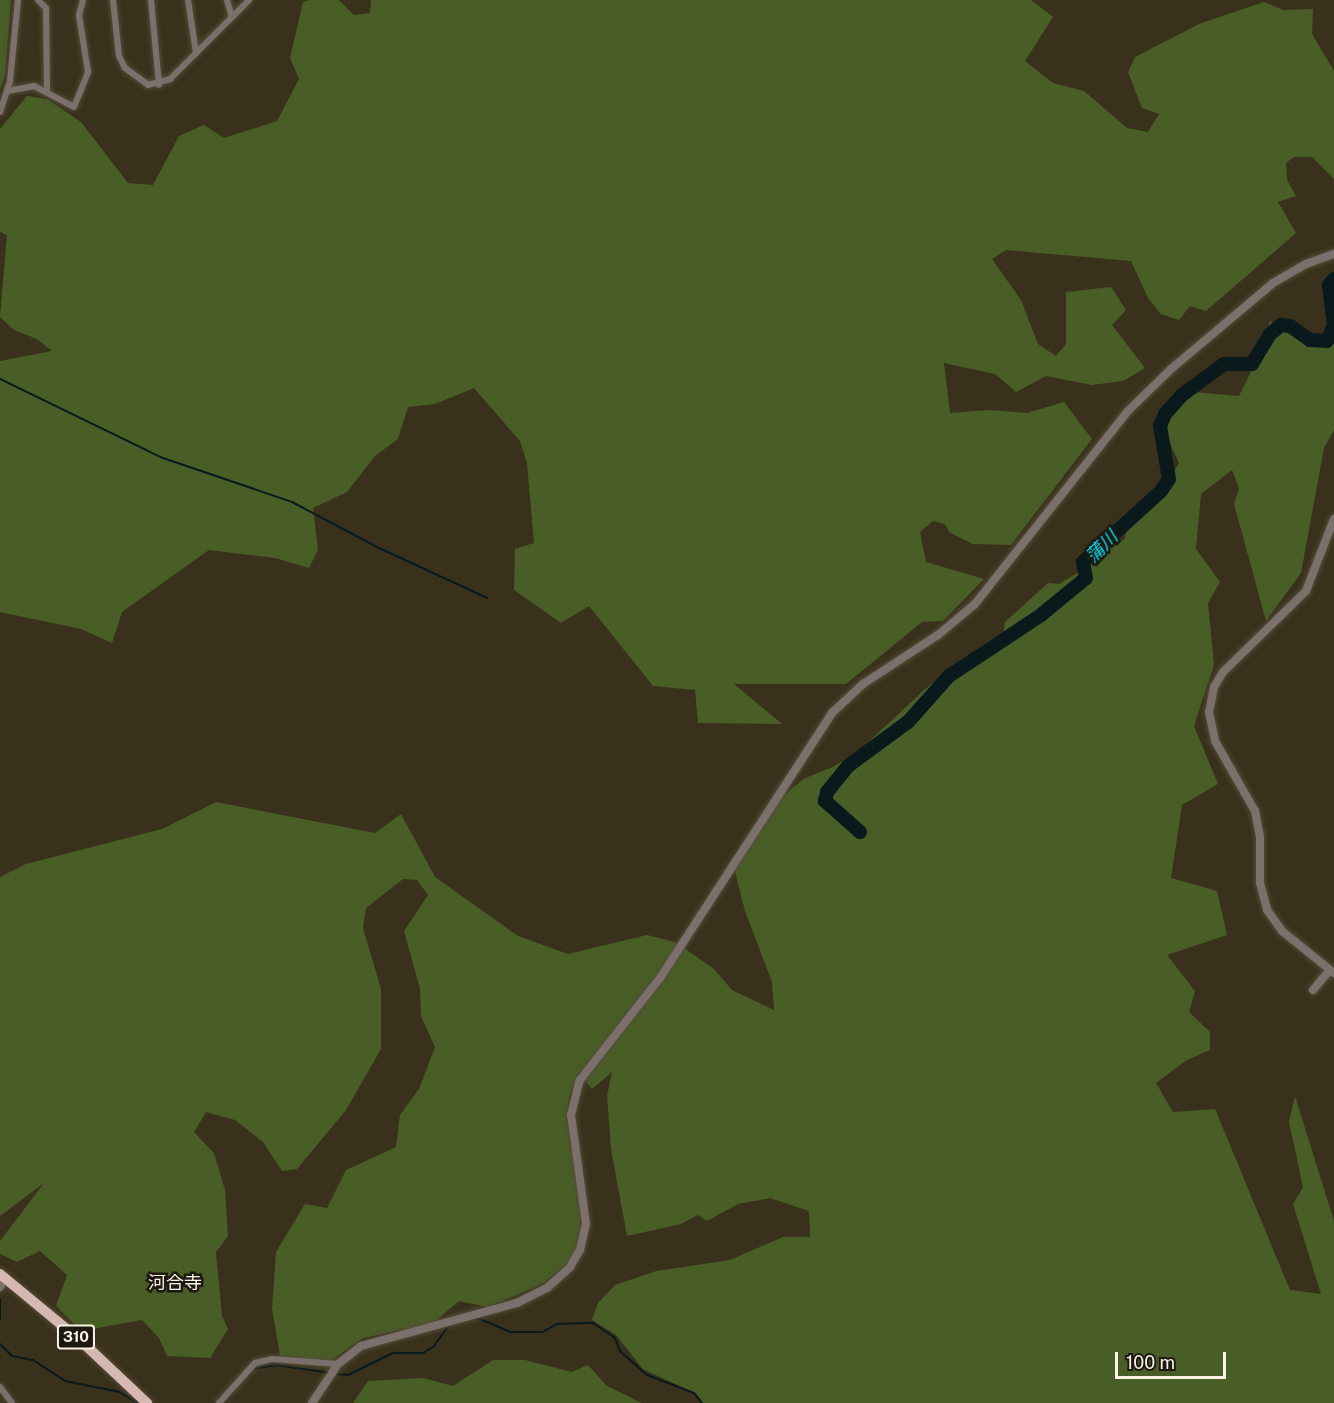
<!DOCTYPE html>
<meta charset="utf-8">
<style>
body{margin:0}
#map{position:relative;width:1334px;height:1403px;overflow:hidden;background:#3a311c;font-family:"Public Sans","Noto Sans JP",sans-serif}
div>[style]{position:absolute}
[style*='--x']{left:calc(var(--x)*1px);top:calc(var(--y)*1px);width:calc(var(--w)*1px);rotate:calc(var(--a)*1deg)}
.green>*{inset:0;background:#485e26}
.stream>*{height:2px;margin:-1px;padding:0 1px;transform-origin:1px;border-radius:1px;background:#09191c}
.river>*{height:14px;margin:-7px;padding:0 7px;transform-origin:7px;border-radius:7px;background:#09191c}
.roads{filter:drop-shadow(0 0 2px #554c38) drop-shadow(0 0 2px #554c38)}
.minor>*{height:6px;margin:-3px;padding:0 3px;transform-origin:3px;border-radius:3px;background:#7c706c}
.tertiary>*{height:8px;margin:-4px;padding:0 4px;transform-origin:4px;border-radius:4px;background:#7c706c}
.trunk>*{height:10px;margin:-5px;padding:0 5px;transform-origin:5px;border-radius:5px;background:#d4b8b1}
span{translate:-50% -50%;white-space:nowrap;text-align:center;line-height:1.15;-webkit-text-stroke:5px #1d1910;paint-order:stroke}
.shield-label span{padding:2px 4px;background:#1d1910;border:2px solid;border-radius:4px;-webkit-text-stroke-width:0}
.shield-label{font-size:15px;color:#f9f3e7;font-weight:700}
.water-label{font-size:18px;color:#06def8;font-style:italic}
.neighbourhood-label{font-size:18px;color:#f9f3e7}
.scale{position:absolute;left:1115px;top:1352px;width:111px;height:27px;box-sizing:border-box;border:3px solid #f9f3e7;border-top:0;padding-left:8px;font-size:18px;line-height:21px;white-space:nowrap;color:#f9f3e7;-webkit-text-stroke:4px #1d1910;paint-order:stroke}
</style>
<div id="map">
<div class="green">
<i style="clip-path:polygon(0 0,11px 0,5px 75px,0 89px)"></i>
<i style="clip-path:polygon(309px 0,339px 0,354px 15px,370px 13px,371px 0,1031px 0,1053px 17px,1025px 61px,1053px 83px,1084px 91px,1127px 128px,1148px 132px,1159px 114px,1142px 108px,1128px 72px,1135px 57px,1199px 24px,1264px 2px,1283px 10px,1313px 9px,1312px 34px,1334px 71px,1334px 179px,1312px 157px,1294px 157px,1286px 163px,1287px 180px,1296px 196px,1278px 202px,1296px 233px,1206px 311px,1190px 306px,1179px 320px,1161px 314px,1148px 298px,1131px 261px,1006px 250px,992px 259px,1021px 300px,1038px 344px,1056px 356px,1066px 344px,1066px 292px,1111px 287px,1126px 310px,1112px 325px,1145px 368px,1123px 381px,1092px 385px,1046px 376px,1016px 392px,995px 374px,944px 363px,950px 413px,989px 410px,1027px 413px,1064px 402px,1092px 439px,1011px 545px,973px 544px,949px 532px,945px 524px,933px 521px,920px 532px,926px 562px,984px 579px,943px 621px,922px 622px,846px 684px,734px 684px,782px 724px,698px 723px,695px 690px,653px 686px,589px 606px,561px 623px,514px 590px,515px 549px,534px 543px,527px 463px,520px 441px,474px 388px,435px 404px,408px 407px,398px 439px,375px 456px,347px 492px,313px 508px,318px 550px,309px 568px,275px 558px,209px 550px,122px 612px,112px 643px,81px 629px,0 612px,0 361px,52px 351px,37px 339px,14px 330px,0 317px,7px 235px,0 232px,0 129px,27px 96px,47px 99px,81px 122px,128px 183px,153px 185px,179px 136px,204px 125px,224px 138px,277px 121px,299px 79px,290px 58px,303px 2px)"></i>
<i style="clip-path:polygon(1270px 321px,1312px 347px,1334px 337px,1334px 430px,1324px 448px,1301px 573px,1266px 621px,1234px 504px,1239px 488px,1232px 470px,1201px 494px,1196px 549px,1220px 582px,1208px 603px,1214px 665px,1194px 726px,1218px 784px,1182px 805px,1171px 878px,1217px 891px,1227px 935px,1167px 955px,1195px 991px,1189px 1012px,1210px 1032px,1210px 1050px,1187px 1060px,1156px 1083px,1173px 1112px,1215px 1109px,1290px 1290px,1321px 1294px,1293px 1204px,1303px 1187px,1289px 1122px,1295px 1096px,1334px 1221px,1334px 1403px,703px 1403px,695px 1393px,643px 1369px,616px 1335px,592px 1320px,598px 1303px,615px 1285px,656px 1271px,730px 1260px,783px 1237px,810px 1237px,809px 1211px,770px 1198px,738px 1204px,707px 1221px,698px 1215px,681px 1224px,627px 1236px,611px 1149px,607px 1096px,612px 1072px,592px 1089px,579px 1073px,569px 1098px,567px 1120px,581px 1209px,580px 1237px,571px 1260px,544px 1283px,488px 1307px,459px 1301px,433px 1323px,363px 1338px,330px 1361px,280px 1356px,272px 1308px,276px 1252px,305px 1204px,327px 1208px,346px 1170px,396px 1147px,400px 1115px,419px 1089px,435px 1047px,421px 1016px,420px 989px,404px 931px,428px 895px,417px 880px,403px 879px,366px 908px,363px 928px,381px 989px,381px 1049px,346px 1110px,297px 1169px,282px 1171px,263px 1142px,235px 1120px,206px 1112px,194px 1132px,214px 1153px,225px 1190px,228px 1236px,216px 1252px,222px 1316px,228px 1329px,210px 1358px,167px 1356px,159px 1338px,142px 1320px,81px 1331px,56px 1306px,67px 1275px,40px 1251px,17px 1262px,0 1254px,0 1241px,44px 1183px,0 1216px,0 877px,26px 864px,162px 829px,216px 802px,375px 833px,401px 814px,435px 877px,518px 936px,568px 954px,647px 935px,675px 942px,714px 969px,732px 990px,774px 1010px,772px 982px,745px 911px,732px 860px,751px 833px,769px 808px,803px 779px,833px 767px,860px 750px,924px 690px,991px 639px,1003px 637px,1005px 622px,1048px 583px,1059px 584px,1089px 566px,1088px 551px,1124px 540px,1130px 517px,1166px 485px,1179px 463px,1162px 425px,1193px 392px,1239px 396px,1262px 350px)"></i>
<i style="clip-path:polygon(493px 1360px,525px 1360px,572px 1372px,588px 1365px,607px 1386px,642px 1403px,353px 1403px,368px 1381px,423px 1378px,453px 1386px)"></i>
</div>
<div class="stream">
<i style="--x:0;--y:379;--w:181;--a:25.9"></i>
<i style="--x:163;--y:458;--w:136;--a:18.8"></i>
<i style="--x:292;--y:502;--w:98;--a:27.9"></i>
<i style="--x:379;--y:548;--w:119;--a:24.8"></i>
<i style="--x:0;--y:1299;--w:20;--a:90"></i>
<i style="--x:475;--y:1317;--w:38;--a:23"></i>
<i style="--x:510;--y:1332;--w:33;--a:0"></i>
<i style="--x:543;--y:1332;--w:16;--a:-30"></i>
<i style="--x:557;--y:1324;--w:36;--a:-2"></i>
<i style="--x:593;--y:1323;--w:27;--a:34"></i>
<i style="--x:615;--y:1338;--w:14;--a:69"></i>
<i style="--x:620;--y:1351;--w:36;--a:42"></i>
<i style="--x:647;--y:1375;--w:50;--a:21"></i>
<i style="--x:694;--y:1393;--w:13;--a:51"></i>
<i style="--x:0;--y:1344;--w:17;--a:45"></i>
<i style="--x:12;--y:1356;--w:21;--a:11"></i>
<i style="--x:33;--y:1360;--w:38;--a:33"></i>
<i style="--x:65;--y:1381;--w:56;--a:11.3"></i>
<i style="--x:120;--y:1392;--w:20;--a:33"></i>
<i style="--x:253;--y:1369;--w:23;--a:-10"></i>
<i style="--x:276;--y:1365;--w:55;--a:8.4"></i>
<i style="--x:335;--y:1374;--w:13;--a:4"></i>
<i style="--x:348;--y:1375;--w:50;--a:-26.1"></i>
<i style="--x:393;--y:1353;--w:30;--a:0"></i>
<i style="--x:423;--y:1353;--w:13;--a:-32"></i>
<i style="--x:434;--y:1346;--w:26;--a:-54"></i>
<i style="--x:224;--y:1403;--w:31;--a:-52"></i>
</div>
<div class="river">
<i style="--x:860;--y:832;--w:47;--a:-138.5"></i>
<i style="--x:825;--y:801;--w:9;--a:-77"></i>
<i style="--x:827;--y:792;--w:33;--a:-51"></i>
<i style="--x:848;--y:766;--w:74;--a:-36.3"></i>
<i style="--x:908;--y:722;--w:62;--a:-48.3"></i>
<i style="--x:949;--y:676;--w:110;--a:-33.5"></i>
<i style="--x:1041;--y:615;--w:58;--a:-39.4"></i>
<i style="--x:1086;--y:578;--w:16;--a:-101"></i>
<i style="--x:1083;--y:562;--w:105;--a:-42.3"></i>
<i style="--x:1161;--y:491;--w:14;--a:-56"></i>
<i style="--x:1169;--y:479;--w:54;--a:-99.6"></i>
<i style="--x:1160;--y:426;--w:13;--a:-67"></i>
<i style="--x:1165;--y:414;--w:25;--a:-48"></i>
<i style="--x:1182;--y:395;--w:52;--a:-36.4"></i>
<i style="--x:1224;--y:364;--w:28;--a:0"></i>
<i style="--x:1252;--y:364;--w:35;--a:-59"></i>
<i style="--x:1270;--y:334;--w:14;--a:-39"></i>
<i style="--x:1281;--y:325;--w:9;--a:6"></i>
<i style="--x:1290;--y:326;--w:24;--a:35"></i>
<i style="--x:1310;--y:340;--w:17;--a:3"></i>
<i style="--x:1327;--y:341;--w:17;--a:-66"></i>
<i style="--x:1334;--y:325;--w:40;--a:-97.1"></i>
<i style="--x:1329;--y:285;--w:8;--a:-50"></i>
</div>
<div class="roads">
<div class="minor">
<i style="--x:38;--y:0;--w:11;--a:45"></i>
<i style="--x:46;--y:8;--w:83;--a:89.3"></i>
<i style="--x:113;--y:0;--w:56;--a:83.9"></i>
<i style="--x:119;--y:56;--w:13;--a:63"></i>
<i style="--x:125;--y:68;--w:29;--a:36"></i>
<i style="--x:148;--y:85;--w:23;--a:-15"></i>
<i style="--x:170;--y:79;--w:112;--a:-45"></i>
<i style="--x:151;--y:0;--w:85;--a:84.6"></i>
<i style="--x:188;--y:0;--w:54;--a:81.4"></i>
<i style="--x:227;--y:0;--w:18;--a:74"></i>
<i style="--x:7;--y:91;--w:27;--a:-10"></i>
<i style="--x:34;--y:86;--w:45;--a:27.7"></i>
<i style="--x:74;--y:107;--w:38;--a:-68"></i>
<i style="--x:88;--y:72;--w:58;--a:-99"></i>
<i style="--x:79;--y:15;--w:16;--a:-75"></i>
<i style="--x:0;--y:112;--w:33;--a:-72"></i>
<i style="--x:10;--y:81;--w:81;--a:-84.4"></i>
<i style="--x:0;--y:1387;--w:20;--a:53"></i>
<i style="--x:219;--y:1403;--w:54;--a:-48"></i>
<i style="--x:255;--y:1363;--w:17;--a:-13"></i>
<i style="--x:272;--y:1359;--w:66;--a:4.3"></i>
</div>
<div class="tertiary">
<i style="--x:1334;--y:519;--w:77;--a:111.3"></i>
<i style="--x:1306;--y:591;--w:116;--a:135.7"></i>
<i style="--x:1223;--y:672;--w:17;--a:121"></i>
<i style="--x:1214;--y:687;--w:25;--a:101"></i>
<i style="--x:1209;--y:712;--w:30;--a:78"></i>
<i style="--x:1215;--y:741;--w:81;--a:60.3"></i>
<i style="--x:1255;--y:811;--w:26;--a:79"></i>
<i style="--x:1260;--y:837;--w:46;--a:90"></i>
<i style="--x:1260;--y:883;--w:28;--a:75"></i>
<i style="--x:1267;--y:910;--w:26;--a:54"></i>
<i style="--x:1282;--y:931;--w:67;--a:38.9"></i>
<i style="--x:1313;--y:990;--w:26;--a:-50"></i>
<i style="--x:0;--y:1287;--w:9;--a:-58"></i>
<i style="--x:312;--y:1403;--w:47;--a:-56.3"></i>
<i style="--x:338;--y:1364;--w:29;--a:-38"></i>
<i style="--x:361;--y:1346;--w:162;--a:-15.4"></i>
<i style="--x:517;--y:1303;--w:34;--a:-27"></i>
<i style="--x:547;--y:1288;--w:31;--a:-42"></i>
<i style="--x:570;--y:1267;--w:20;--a:-60"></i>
<i style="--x:580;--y:1250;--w:27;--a:-77"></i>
<i style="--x:586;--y:1224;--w:110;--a:-97.8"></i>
<i style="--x:571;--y:1115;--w:36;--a:-76"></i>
<i style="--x:580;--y:1080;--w:130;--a:-51.9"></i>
<i style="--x:660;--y:978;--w:317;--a:-57"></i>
<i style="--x:833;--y:712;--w:41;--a:-43"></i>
<i style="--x:863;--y:684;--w:90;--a:-33.2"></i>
<i style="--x:938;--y:635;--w:48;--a:-40"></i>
<i style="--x:975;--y:604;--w:246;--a:-51.6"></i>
<i style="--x:1128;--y:411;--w:60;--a:-44.3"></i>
<i style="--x:1171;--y:369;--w:133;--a:-40.1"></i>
<i style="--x:1273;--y:283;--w:38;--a:-30"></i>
<i style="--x:1306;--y:264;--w:30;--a:-20"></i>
</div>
<div class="trunk">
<i style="--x:0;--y:1274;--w:105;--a:39.6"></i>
<i style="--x:81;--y:1341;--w:91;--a:43.2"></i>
</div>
</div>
<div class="shield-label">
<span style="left:76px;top:1337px">310</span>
</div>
<div class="water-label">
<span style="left:1102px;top:547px;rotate:-45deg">蒲川</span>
</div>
<div class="neighbourhood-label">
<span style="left:175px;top:1283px">河合寺</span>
</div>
<div class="scale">100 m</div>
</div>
